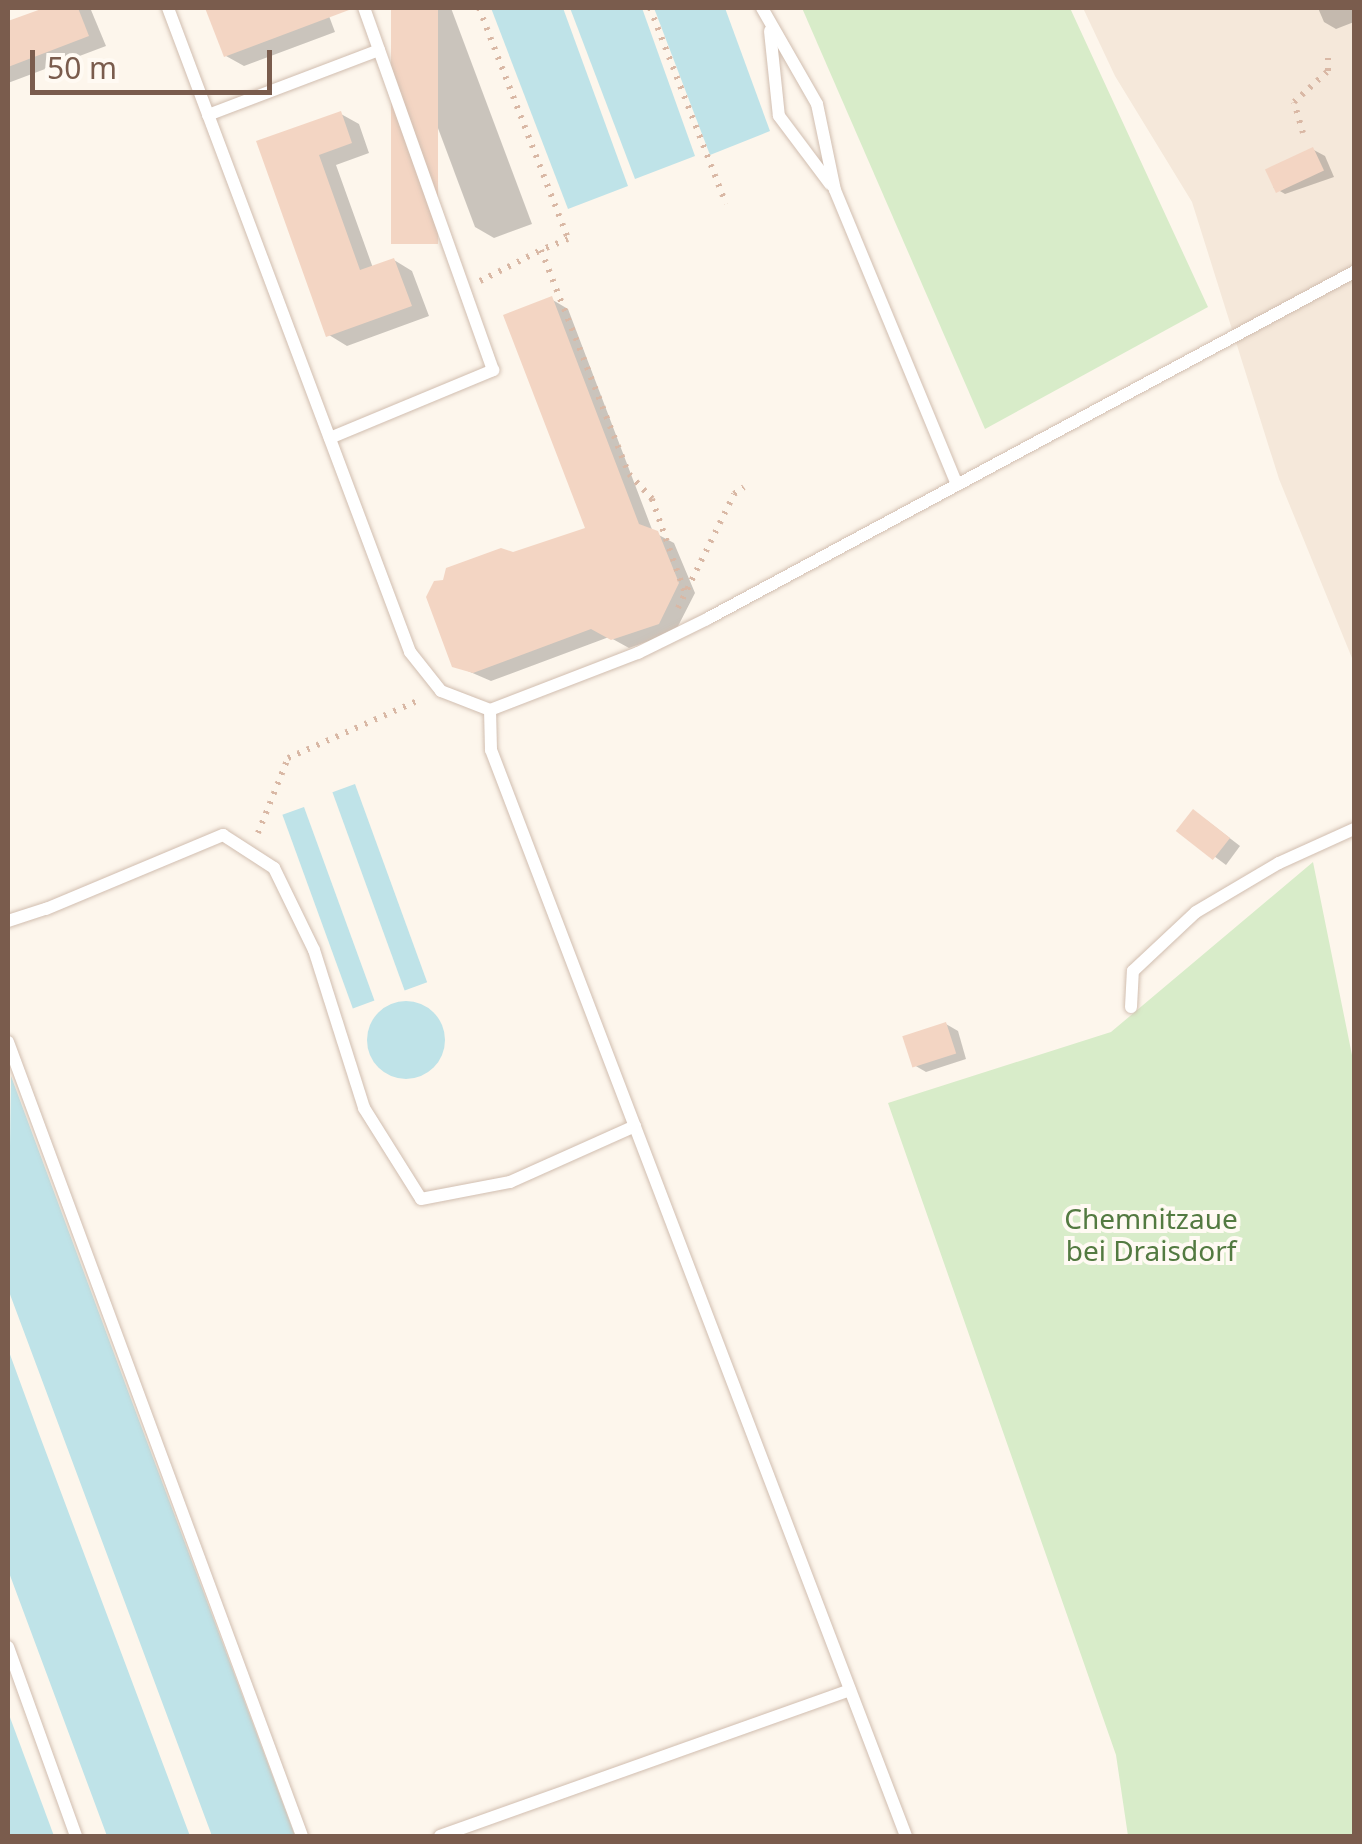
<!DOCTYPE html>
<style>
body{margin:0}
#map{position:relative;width:1362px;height:1844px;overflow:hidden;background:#fdf6ec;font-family:"Noto Sans",sans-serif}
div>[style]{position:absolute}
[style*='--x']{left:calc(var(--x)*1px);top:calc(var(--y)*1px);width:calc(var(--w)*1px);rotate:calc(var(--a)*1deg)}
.residential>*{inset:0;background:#f5e8da}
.green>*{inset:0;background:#d8ecc9}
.water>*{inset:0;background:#bfe3e8;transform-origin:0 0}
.round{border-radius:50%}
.shadow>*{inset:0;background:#0003}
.building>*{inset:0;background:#f3d5c3;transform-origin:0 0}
.path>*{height:6px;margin-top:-3px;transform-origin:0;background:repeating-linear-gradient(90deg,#d9b8a5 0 2.5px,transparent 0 10.5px)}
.roads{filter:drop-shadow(0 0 2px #d1beb0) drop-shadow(0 0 2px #d1beb0)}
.lane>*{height:12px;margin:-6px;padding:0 6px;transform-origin:6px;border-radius:6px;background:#fff}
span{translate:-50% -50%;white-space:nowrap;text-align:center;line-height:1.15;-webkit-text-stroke:8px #fffaf3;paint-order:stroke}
.park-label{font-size:28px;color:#537a41}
.frame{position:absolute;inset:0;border:10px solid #7a5c4d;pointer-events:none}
.scale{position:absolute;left:30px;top:50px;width:242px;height:45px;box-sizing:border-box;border:5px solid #7a5c4d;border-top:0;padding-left:12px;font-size:30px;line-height:35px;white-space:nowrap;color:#7a5c4d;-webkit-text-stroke:8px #fffaf3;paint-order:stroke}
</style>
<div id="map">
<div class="residential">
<i style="clip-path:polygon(1083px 8px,1354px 8px,1354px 663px,1279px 479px,1192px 202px,1115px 76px)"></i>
</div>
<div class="green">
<i style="clip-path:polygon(802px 8px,1070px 8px,1208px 307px,985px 429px)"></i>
<i style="clip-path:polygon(1313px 862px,1354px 1065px,1354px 1836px,1128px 1836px,1116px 1755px,888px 1103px,1111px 1032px)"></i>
</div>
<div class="water">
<i style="clip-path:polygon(491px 8px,563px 8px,628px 186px,568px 209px)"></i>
<i style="clip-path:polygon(570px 8px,642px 8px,695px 156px,635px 179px)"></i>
<i style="clip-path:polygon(654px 8px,725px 8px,770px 131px,710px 155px)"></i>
<i style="left:355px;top:784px;width:211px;height:24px;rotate:70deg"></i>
<i style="left:304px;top:807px;width:206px;height:23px;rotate:70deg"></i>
<i class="round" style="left:367px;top:1001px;width:78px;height:78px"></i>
<i style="clip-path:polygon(11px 1076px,131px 1399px,295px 1836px,212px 1836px,8px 1289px)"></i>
<i style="clip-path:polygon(8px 1349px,38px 1431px,190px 1836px,107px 1836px,8px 1570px)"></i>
<i style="clip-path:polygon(8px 1712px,54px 1836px,8px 1836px)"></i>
</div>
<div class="shadow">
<i style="clip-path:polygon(52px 8px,91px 10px,106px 46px,8px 83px,8px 24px)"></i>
<i style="clip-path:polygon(215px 8px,326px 8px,335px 32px,244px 66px,226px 56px,208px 10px)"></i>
<i style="clip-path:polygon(393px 8px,451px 8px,532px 224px,494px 238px,475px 227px)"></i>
<i style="clip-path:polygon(1318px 8px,1354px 8px,1354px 22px,1336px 29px,1324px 22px)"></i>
<i style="clip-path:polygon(341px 114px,359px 124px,369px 153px,336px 165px,373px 268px,394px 260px,412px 271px,429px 316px,347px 346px,329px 335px,260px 143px)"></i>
<i style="clip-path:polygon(1312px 149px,1325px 156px,1334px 177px,1285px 194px,1273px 187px)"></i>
<i style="clip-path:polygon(551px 299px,568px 309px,653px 532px,674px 543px,695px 593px,675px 632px,629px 648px,609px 637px,491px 681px,454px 665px,513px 555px,588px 530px)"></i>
<i style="clip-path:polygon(1205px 819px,1240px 846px,1226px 865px,1179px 830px)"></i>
<i style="clip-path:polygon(946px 1024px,958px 1031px,966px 1059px,926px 1072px,914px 1065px)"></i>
</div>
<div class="building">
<i style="clip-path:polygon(44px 8px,78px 8px,89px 36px,8px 67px,8px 21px)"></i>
<i style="clip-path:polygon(205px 8px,348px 8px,349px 10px,224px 57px)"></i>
<i style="left:391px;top:8px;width:47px;height:236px"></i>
<i style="clip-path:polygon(341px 111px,352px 143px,319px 155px,360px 270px,394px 258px,412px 306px,326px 337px,256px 141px)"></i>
<i style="left:1313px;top:147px;width:26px;height:53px;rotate:65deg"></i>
<i style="clip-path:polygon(552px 296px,639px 524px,658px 531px,679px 583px,659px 624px,611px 640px,591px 629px,473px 673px,452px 667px,426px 597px,434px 581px,443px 580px,446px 568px,501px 548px,513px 552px,585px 528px,503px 315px)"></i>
<i style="left:1193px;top:809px;width:47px;height:28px;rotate:38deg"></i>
<i style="left:946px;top:1022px;width:33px;height:46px;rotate:72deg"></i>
</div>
<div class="path">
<i style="--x:479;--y:8;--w:248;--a:68.9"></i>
<i style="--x:568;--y:239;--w:29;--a:158"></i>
<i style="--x:650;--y:8;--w:210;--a:68.8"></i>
<i style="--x:1303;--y:133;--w:32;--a:-106"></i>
<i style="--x:1294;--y:102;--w:46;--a:-42.4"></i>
<i style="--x:1328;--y:71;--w:16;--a:-90"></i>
<i style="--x:480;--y:281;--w:68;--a:-26.9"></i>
<i style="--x:541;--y:250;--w:241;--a:68.6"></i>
<i style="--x:629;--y:474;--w:34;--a:47"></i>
<i style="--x:652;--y:499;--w:100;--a:70.7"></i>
<i style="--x:678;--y:608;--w:127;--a:-63.8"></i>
<i style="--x:734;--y:494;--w:12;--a:-35"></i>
<i style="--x:258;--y:833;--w:81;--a:-68.2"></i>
<i style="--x:288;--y:758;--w:146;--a:-23.8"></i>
</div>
<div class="roads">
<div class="lane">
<i style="--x:168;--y:8;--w:688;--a:69.4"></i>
<i style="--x:410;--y:652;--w:50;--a:51.5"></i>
<i style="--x:441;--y:691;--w:53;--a:21.2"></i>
<i style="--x:762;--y:8;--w:111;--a:60.2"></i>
<i style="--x:817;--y:104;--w:88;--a:78.2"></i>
<i style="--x:835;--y:190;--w:319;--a:67.5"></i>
<i style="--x:770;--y:31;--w:85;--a:84"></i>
<i style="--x:779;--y:116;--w:85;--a:53.1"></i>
<i style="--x:208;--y:115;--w:183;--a:-20.8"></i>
<i style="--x:330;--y:438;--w:177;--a:-22.6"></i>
<i style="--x:493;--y:370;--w:384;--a:-109.6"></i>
<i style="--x:8;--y:921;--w:40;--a:-18"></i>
<i style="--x:46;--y:909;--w:192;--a:-22.7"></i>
<i style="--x:223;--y:835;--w:61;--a:32.9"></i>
<i style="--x:274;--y:868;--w:91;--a:64"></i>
<i style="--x:314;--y:950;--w:166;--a:72.4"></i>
<i style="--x:364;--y:1108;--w:107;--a:57.9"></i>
<i style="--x:421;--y:1199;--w:91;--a:-10.8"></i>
<i style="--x:510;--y:1182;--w:137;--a:-24.1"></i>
<i style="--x:1131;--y:1007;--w:36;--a:-87"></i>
<i style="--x:1133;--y:971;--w:86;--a:-43.1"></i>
<i style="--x:1196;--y:912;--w:96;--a:-30.6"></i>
<i style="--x:1279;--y:863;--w:82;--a:-24.4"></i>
<i style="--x:8;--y:1042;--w:847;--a:69.68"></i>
<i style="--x:8;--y:1647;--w:201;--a:70.2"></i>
<i style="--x:440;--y:1836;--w:435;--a:-19.6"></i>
<i style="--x:906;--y:1836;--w:1163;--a:-110.91"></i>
<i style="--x:491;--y:750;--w:40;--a:-91.4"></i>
<i style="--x:490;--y:710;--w:159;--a:-21.1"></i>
<i style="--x:638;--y:653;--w:77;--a:-26.2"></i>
<i style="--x:707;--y:619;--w:734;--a:-28.21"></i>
</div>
</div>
<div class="park-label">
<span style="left:1151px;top:1234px">Chemnitzaue<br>bei Draisdorf</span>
</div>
<div class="frame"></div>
<div class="scale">50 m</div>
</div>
